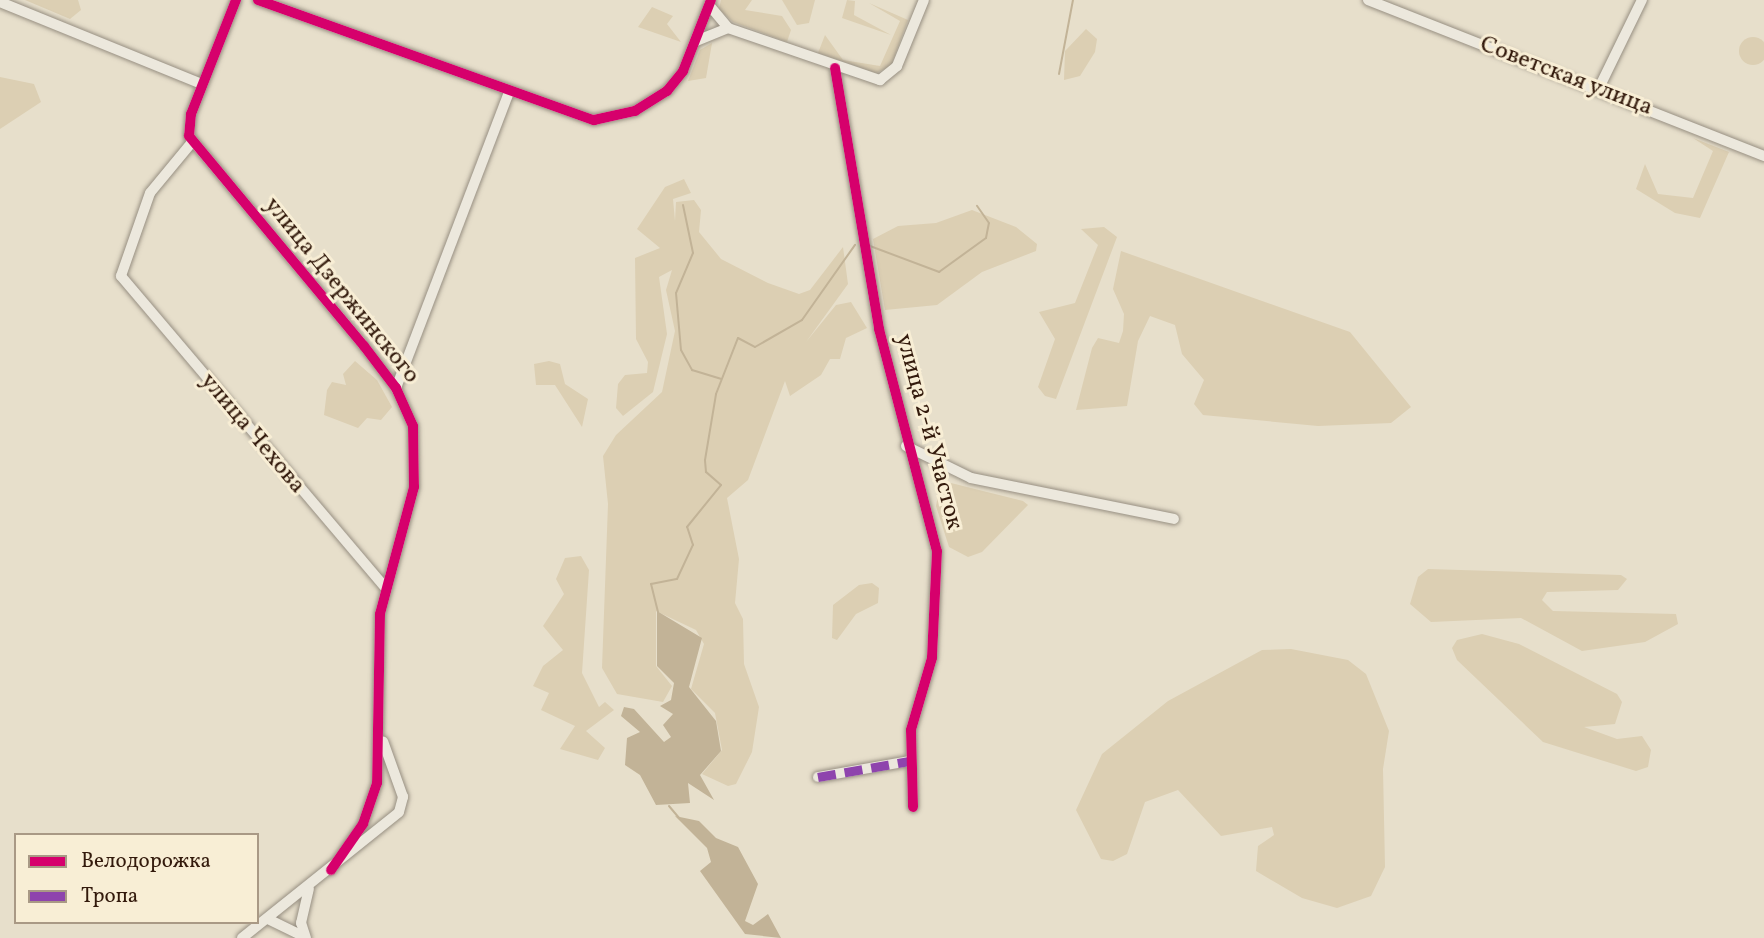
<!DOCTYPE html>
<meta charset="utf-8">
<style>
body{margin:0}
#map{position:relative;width:1764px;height:938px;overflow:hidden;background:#e7dfcb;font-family:Vollkorn,serif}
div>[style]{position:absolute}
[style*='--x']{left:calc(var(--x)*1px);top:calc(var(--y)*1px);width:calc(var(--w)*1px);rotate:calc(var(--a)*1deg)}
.green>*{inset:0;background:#dccfb3}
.round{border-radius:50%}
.water>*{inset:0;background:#c2b397}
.stream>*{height:2px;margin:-1px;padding:0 1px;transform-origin:1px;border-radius:1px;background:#c2b397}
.roads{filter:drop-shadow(0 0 2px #978f82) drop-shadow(0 0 2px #978f82)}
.minor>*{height:10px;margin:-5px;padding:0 5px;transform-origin:5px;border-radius:5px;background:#ece8dd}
.quiet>*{height:9px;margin-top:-4.5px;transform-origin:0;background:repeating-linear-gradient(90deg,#8e44ad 0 18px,transparent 0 27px)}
.cycleway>*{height:10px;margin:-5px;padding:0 5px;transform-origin:5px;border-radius:5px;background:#d6006c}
span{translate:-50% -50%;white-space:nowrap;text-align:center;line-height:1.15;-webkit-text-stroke:6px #f8eed5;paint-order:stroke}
.street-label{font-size:24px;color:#331a0c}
.legend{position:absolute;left:14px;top:833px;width:245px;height:91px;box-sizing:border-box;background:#f8eed5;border:2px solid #a99985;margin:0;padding:9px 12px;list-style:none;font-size:21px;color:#331a0c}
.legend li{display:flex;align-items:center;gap:14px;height:35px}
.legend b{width:35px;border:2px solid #a99985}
</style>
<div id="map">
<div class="green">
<i style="clip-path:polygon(25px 0,78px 0,81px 10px,70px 19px)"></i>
<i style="clip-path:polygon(721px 0,752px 0,745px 10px,782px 16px,791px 30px,787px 42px,733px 22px,719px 9px)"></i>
<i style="clip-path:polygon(782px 0,815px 0,809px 23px,797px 25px)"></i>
<i style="clip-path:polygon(847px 0,855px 1px,854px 15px,891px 35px,842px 18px)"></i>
<i style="clip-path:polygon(869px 3px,908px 20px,891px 66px,876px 73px,818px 53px,825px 35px,843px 60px,880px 66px,900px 21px)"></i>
<i style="clip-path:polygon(652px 7px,673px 16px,667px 24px,681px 42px,638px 27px)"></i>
<i style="clip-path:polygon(1086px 29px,1097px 39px,1095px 52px,1080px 76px,1064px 80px,1065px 51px)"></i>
<i class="round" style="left:1739px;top:37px;width:28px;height:28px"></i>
<i style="clip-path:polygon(712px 43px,706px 78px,688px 81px,700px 50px)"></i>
<i style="clip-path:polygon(0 77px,34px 84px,41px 102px,0 129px)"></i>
<i style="clip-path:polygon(1693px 138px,1729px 152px,1700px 218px,1675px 213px,1636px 189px,1645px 164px,1658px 194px,1693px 198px,1713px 151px)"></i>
<i style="clip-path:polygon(684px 179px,691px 193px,673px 199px,675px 221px,676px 202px,694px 200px,701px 210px,699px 232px,721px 259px,768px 283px,799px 294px,810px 290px,843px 247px,848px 284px,806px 342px,836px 305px,851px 302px,867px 328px,846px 338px,840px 359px,830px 359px,821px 375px,790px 396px,785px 381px,748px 480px,727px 498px,739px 559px,735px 603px,743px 619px,744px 664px,759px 707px,752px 752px,736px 784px,728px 786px,702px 774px,722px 750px,715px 713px,691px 689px,704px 644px,696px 630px,656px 611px,656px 666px,672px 686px,663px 702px,617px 694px,602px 668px,608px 504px,603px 456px,616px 435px,662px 392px,675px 331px,666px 290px,672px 270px,659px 277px,667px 334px,653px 392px,623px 416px,616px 408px,618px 384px,625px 375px,647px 373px,648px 362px,636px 339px,635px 258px,660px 248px,637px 229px,665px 187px)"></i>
<i style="clip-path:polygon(972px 210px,1016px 227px,1037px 244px,1036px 251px,982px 272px,937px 305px,885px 310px,873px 239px,898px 226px,936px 223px)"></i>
<i style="clip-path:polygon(1104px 227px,1117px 237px,1056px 399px,1045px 396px,1038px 387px,1055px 339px,1039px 312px,1075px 303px,1098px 245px,1081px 229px)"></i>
<i style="clip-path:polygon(1121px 251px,1350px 332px,1411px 407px,1391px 423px,1318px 426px,1203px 415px,1194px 404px,1204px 380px,1182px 354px,1175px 325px,1150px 316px,1138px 341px,1127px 406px,1076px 410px,1092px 348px,1098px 338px,1119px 343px,1123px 331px,1124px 314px,1113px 289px)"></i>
<i style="clip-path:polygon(355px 361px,377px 380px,392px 407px,381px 420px,367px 418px,358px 428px,324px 415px,327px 390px,332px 382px,346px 385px,343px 374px)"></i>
<i style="clip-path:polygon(549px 361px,560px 364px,565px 384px,588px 399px,582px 427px,555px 385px,536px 385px,534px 364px)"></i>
<i style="clip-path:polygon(951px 483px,1023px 501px,1028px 505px,982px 552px,968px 557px,949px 547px,936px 506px,939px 490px)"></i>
<i style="clip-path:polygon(581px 556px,589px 570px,582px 673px,599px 707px,605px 702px,614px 710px,586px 731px,605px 748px,598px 760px,560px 749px,575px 726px,541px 710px,549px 693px,533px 686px,543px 666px,563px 650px,543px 626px,564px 594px,556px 579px,565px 558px)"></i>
<i style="clip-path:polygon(1428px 569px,1621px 575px,1627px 579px,1618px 590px,1547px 592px,1542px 600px,1553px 611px,1676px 614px,1678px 624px,1645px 642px,1582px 651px,1521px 618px,1431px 622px,1410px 604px,1418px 577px)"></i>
<i style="clip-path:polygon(872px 583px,879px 588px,878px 603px,856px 614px,837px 640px,832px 638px,833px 605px,859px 585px)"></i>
<i style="clip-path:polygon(1482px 634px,1519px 644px,1617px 694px,1622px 702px,1615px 724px,1584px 727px,1617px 739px,1642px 736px,1651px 750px,1648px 767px,1636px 771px,1543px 742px,1457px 660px,1452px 648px,1457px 640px)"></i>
<i style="clip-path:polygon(1291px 649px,1348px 660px,1366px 674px,1389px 731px,1383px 769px,1385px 867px,1371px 896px,1337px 908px,1302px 898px,1256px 871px,1258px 846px,1274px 835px,1272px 827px,1221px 836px,1178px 790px,1145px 802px,1127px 854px,1113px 861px,1101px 859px,1076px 810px,1102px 754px,1168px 701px,1262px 650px)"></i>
</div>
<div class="water">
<i style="clip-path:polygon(657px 611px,702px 638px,689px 687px,716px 721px,721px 751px,700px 775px,714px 800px,688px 783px,690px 803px,656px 805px,640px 775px,625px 765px,627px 738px,640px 732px,621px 716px,624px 707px,634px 709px,664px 742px,671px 737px,663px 725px,673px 714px,660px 706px,671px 700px,674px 683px,657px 666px)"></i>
<i style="clip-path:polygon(675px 816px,699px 821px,716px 838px,738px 847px,758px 884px,745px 921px,753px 925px,768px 914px,781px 938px,745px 934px,700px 871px,711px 862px,707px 848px)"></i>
</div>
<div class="stream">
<i style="--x:1059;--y:74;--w:75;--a:-79.3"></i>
<i style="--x:683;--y:205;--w:49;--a:78.2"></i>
<i style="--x:693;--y:253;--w:43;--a:113"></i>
<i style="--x:676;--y:293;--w:57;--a:85"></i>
<i style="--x:681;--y:350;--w:23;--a:61"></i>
<i style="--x:692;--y:370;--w:30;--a:17"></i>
<i style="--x:870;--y:246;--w:74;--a:20.6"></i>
<i style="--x:939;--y:272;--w:58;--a:-35.9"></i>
<i style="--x:986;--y:238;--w:15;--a:-79"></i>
<i style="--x:989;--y:223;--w:21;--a:-125"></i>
<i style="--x:658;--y:612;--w:29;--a:-104"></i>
<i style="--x:651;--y:584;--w:26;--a:-11"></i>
<i style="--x:677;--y:579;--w:38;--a:-65"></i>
<i style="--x:693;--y:545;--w:19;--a:-108"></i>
<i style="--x:687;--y:527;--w:54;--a:-51"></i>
<i style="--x:721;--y:485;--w:20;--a:-139"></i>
<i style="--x:706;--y:472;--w:12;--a:-95"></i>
<i style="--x:705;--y:460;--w:67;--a:-80.5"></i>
<i style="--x:716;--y:394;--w:60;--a:-68.6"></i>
<i style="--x:738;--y:338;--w:19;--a:28"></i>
<i style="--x:755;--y:347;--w:54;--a:-29.9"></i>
<i style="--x:802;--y:320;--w:92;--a:-54.8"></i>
<i style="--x:669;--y:806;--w:16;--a:50"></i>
</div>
<div class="roads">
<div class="minor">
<i style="--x:236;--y:0;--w:123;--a:111.5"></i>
<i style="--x:191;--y:114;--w:22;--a:95"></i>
<i style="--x:189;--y:136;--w:273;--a:50.2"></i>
<i style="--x:364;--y:346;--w:53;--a:52.7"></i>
<i style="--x:396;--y:388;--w:42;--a:65.9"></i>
<i style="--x:413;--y:426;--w:61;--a:89.1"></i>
<i style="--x:414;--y:487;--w:131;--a:105"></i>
<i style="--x:380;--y:614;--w:169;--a:91"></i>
<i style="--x:377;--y:783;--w:43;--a:108.9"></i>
<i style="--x:363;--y:824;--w:56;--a:124.8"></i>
<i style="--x:258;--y:0;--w:357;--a:19.7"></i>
<i style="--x:594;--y:120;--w:42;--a:-12.4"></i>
<i style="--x:635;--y:111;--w:38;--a:-32"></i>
<i style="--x:667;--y:91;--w:26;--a:-51"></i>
<i style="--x:683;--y:71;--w:76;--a:-68.5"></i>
<i style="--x:1368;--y:0;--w:426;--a:21.5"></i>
<i style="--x:0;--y:2;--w:218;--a:22.1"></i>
<i style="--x:709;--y:5;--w:30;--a:50"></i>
<i style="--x:696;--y:41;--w:35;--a:-22"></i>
<i style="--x:728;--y:28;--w:161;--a:18.9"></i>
<i style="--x:880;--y:80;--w:22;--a:-39"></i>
<i style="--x:897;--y:66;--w:71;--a:-67.8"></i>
<i style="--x:835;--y:68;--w:265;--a:80.4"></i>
<i style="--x:879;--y:329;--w:229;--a:75.4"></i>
<i style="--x:937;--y:551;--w:107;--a:92.7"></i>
<i style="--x:932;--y:658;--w:75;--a:106.3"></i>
<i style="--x:911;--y:730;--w:77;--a:88.5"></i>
<i style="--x:1599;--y:88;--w:98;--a:-64"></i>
<i style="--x:193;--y:141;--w:67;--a:129.6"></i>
<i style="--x:150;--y:193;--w:88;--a:109.3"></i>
<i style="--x:121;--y:276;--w:410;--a:49.7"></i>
<i style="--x:396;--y:388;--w:317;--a:-69.1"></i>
<i style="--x:906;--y:446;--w:72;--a:26.2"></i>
<i style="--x:971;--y:478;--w:207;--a:11.4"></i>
<i style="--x:818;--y:777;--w:93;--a:-9.9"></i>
<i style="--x:270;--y:920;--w:37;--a:26"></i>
<i style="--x:242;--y:938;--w:201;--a:-38.7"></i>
<i style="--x:399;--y:812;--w:16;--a:-75"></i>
<i style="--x:403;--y:797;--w:59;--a:-109.7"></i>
<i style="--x:306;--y:938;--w:16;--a:-108"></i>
<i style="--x:301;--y:923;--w:35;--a:-77"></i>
</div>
</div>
<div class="quiet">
<i style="--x:818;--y:777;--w:93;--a:-9.9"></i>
</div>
<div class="cycleway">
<i style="--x:236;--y:0;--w:123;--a:111.5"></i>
<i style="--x:191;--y:114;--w:22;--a:95"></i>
<i style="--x:189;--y:136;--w:273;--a:50.2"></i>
<i style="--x:364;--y:346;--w:53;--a:52.7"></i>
<i style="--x:396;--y:388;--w:42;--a:65.9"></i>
<i style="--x:413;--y:426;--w:61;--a:89.1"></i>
<i style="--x:414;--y:487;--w:131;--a:105"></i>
<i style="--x:380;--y:614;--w:169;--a:91"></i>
<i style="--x:377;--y:783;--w:43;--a:108.9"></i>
<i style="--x:363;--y:824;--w:56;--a:124.8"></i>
<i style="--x:258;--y:0;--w:357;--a:19.7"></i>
<i style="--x:594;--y:120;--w:42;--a:-12.4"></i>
<i style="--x:635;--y:111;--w:38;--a:-32"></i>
<i style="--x:667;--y:91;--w:26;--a:-51"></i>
<i style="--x:683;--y:71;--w:76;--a:-68.5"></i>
<i style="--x:835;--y:68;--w:265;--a:80.4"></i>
<i style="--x:879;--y:329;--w:229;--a:75.4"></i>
<i style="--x:937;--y:551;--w:107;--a:92.7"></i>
<i style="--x:932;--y:658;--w:75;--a:106.3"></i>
<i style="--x:911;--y:730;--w:77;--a:88.5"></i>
</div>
<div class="street-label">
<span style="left:1566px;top:77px;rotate:21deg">Советская улица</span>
<span style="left:341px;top:291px;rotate:51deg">улица Дзержинского</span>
<span style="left:928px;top:432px;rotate:75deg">улица 2-й Участок</span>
<span style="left:252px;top:434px;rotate:50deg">улица Чехова</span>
</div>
<ul class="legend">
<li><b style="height:9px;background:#d6006c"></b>Велодорожка</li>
<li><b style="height:9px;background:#8e44ad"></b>Тропа</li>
</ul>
</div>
